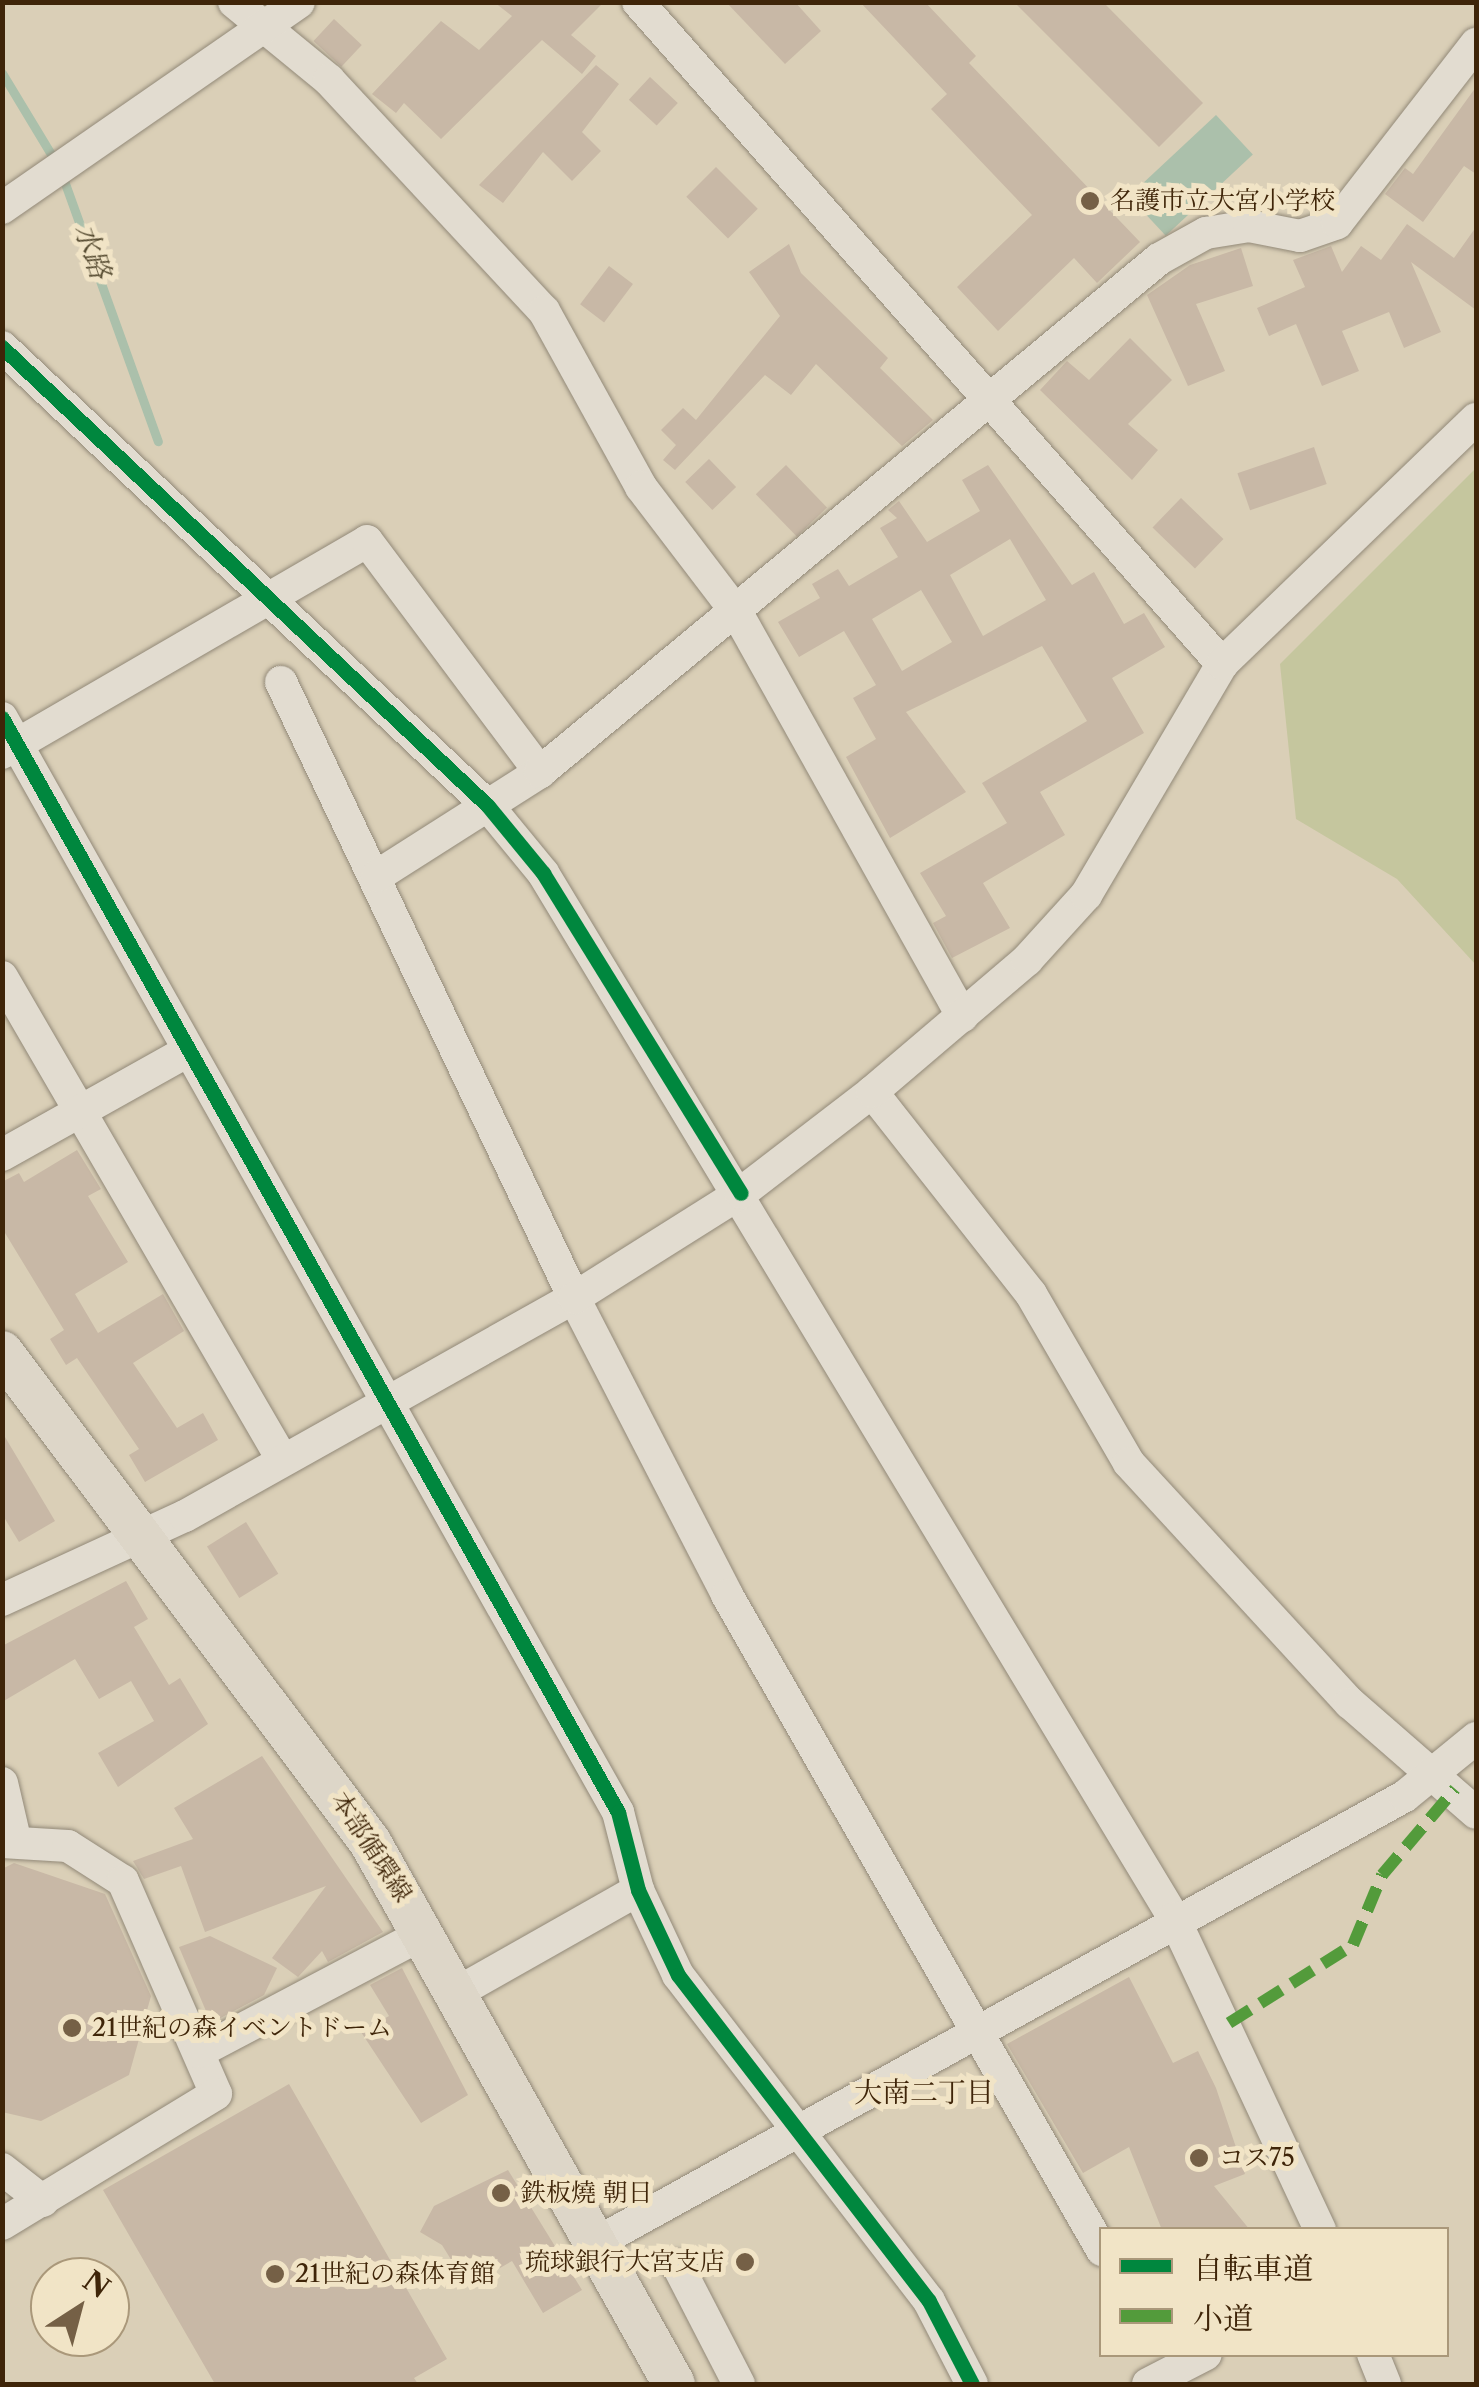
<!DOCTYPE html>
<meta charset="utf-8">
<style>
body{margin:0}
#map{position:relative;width:1479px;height:2387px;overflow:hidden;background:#dacfb7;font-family:"Libre Caslon Text","Noto Serif JP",serif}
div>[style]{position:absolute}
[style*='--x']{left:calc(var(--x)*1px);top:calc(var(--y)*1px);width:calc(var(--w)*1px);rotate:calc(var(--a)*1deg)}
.green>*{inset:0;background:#c5c69e}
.water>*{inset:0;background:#abc0ab;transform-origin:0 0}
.stream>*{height:9px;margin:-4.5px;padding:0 4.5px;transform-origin:4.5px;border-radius:4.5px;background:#abc0ab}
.building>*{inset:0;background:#c8b8a6;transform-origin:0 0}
.roads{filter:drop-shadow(0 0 2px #928978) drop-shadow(0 0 2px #928978)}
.minor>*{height:32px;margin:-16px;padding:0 16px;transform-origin:16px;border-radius:16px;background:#e2dcd0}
.major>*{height:42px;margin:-21px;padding:0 21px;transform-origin:21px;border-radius:21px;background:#ddd6c8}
.quiet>*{height:12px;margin-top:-6px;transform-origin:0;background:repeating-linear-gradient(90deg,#539b3b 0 25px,transparent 0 37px)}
.cycleway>*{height:15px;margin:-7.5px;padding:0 7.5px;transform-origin:7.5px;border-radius:7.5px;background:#00873e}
.dots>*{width:28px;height:28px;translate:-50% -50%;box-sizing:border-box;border:5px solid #f1e4c6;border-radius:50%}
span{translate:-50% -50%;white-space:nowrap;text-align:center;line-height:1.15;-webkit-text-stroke:10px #f1e4c6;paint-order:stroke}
.poi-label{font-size:25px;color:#3f2509}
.left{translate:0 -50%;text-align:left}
.right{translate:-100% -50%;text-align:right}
.street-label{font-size:25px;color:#3f2509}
.water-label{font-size:28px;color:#554a30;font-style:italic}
.neighbourhood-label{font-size:28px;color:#3f2509}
.frame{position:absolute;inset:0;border:5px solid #3f2509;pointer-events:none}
.legend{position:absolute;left:1099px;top:2227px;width:350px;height:130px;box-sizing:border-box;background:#f1e4c6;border:2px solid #aa987a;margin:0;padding:12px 18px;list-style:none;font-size:30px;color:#3f2509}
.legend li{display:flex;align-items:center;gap:20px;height:50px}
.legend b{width:50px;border:2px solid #aa987a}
.north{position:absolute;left:30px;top:2257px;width:100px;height:100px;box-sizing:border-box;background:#f1e4c6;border:2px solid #aa987a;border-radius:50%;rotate:36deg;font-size:28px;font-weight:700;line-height:40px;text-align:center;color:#3f2509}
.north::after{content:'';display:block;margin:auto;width:35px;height:45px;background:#756046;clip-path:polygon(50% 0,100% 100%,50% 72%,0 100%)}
</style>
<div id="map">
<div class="green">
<i style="clip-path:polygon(1476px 468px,1476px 965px,1397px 879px,1296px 819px,1280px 664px)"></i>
</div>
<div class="water">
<i style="left:1216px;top:115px;width:54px;height:119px;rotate:47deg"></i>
</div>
<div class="stream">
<i style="--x:2;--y:73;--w:103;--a:58.9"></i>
<i style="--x:62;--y:175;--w:283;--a:70.2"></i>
</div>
<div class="building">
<i style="clip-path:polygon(494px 2px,604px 2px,571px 35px,596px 56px,582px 74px,542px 40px,441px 139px,404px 103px,396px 113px,372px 94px,441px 21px,479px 50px,512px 16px)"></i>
<i style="clip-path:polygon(726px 2px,795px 2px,821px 31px,785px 64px)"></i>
<i style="clip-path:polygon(860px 2px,925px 2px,976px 56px,969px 63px,1140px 242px,1097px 283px,1074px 258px,998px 331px,957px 287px,1032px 215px,931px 109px,947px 94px)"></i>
<i style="clip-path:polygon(1014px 2px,1103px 2px,1203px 103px,1159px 147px)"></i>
<i style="left:334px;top:19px;width:38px;height:30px;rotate:43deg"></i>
<i style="clip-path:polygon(596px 65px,619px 84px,582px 132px,601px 151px,572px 181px,543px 152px,503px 203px,479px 185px)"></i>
<i style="left:650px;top:77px;width:38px;height:31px;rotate:43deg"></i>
<i style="clip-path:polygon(1476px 87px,1476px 174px,1464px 166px,1423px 222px,1385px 194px,1405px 168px,1413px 174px)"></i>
<i style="left:716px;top:167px;width:59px;height:42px;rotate:45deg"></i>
<i style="clip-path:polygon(1407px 224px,1454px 258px,1476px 227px,1476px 310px,1411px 262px,1441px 332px,1404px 348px,1389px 312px,1342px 331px,1359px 371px,1322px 386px,1296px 324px,1269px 336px,1257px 308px,1305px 287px,1293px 260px,1331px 246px,1342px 272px,1361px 246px,1381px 260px)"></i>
<i style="clip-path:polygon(789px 244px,801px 273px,888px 358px,880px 368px,933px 420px,902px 446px,816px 364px,791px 395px,765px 375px,675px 470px,663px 460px,676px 445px,661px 430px,683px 408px,696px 420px,780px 316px,749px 272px)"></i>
<i style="clip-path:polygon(1241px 248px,1253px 286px,1196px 304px,1225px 371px,1188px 386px,1147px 295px,1190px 265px)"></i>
<i style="left:609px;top:266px;width:30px;height:48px;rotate:37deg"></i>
<i style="clip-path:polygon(1130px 338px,1172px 380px,1128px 424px,1158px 450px,1132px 480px,1040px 390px,1067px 361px,1089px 380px)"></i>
<i style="left:1314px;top:447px;width:39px;height:81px;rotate:71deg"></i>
<i style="left:709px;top:459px;width:39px;height:33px;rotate:46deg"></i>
<i style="left:786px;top:465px;width:59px;height:42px;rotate:46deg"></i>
<i style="clip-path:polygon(evenodd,988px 465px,1072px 585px,1094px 572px,1124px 624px,1144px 613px,1165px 647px,1112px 678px,1144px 733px,1040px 792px,1065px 835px,983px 883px,1010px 928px,952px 958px,933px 923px,946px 916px,920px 873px,1007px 823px,982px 783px,1087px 721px,1042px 646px,906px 712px,966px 792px,890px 838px,846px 757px,876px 739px,853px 698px,876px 685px,844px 631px,799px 657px,778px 622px,820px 598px,812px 584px,838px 569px,849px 586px,898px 557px,880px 528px,897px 518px,888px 510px,899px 501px,927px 542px,980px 511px,962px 480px,988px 465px,1010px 539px,1046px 600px,983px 636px,950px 575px,1010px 539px,988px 465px,921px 590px,952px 642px,902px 671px,872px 619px,921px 590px)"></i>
<i style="left:1181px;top:498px;width:59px;height:41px;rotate:44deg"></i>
<i style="clip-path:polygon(77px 1150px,101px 1189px,88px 1196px,128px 1262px,75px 1294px,98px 1333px,163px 1294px,184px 1331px,133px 1363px,177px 1428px,203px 1413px,218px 1440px,145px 1482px,129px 1455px,139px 1449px,77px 1358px,66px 1365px,50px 1339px,64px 1330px,2px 1228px,2px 1182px,19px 1173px,24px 1182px)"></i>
<i style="clip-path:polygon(2px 1432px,55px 1521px,19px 1542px,2px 1514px)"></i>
<i style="left:246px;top:1522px;width:61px;height:46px;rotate:58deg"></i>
<i style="clip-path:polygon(126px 1581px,148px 1619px,134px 1627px,169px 1685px,180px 1678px,208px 1724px,118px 1787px,98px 1753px,154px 1721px,131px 1681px,99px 1699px,75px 1659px,2px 1702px,2px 1646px)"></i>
<i style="clip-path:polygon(262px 1756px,383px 1932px,328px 1962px,322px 1951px,298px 1977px,272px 1958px,326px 1886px,205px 1932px,181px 1866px,144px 1879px,133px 1861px,193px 1839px,174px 1808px)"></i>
<i style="clip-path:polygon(14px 1863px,105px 1894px,151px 1996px,129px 2075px,41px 2121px,2px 2112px,2px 1869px)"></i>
<i style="clip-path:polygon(210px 1936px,277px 1968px,264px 1995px,211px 2023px,179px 1947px)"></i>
<i style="clip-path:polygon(402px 1968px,468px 2095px,421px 2123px,361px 2032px,389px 2016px,370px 1985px)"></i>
<i style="clip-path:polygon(1129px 1977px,1173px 2063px,1198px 2051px,1216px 2088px,1245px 2174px,1214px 2186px,1250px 2230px,1162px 2230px,1129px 2147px,1083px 2173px,1007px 2044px)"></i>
<i style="clip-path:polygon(289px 2084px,447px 2359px,414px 2378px,418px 2384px,215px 2384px,103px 2190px)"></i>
<i style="clip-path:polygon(508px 2170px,582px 2290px,543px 2313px,512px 2261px,500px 2268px,493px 2256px,460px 2274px,442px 2245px,420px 2232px,434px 2206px)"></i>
</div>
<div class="roads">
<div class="minor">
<i style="--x:234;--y:2;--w:123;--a:39.4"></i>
<i style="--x:329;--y:80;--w:316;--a:47.1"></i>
<i style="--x:544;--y:311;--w:201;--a:61.1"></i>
<i style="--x:641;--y:487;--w:158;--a:52.7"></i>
<i style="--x:737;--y:613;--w:462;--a:60.8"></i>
<i style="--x:638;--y:2;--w:883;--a:48.58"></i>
<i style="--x:2;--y:208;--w:361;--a:-34.7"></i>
<i style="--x:2;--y:347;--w:668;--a:43.36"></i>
<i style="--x:488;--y:806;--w:87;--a:50.6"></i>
<i style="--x:543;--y:873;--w:1221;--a:58.88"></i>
<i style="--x:1174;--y:1918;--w:344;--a:64.9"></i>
<i style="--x:281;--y:682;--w:682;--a:64.56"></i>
<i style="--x:574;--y:1298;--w:334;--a:62.7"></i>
<i style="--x:727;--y:1595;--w:755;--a:60.21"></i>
<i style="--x:2;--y:718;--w:1256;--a:60.62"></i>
<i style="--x:618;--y:1812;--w:81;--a:75.6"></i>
<i style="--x:638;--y:1890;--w:94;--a:64.8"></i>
<i style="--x:678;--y:1975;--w:411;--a:52.4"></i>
<i style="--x:929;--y:2301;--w:93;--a:62.6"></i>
<i style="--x:2;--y:753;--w:422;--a:-30.1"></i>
<i style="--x:367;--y:541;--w:289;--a:53.2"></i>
<i style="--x:377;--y:876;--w:193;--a:-32.5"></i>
<i style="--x:540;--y:772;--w:804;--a:-39.65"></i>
<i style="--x:1159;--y:259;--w:54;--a:-29"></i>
<i style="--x:1206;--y:233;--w:44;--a:-9.2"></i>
<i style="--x:1249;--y:226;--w:52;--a:11.1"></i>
<i style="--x:1300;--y:236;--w:39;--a:-19"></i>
<i style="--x:1337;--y:223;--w:227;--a:-52.2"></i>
<i style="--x:2;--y:977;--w:557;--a:59.85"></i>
<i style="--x:872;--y:1092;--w:257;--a:51.8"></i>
<i style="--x:1031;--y:1294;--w:195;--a:59.9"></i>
<i style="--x:1129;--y:1463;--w:326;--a:47.4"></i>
<i style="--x:1350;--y:1703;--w:167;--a:41.1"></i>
<i style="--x:2;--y:1155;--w:213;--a:-29.2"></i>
<i style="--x:2;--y:1600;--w:201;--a:-24.7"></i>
<i style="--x:185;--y:1516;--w:446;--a:-29.3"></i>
<i style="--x:574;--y:1298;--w:197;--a:-32.2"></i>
<i style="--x:741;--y:1193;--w:165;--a:-37.6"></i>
<i style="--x:872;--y:1092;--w:204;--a:-40.4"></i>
<i style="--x:1027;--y:960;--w:88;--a:-47.8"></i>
<i style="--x:1086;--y:895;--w:268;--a:-59.5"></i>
<i style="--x:1222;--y:664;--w:353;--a:-44"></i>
<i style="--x:2;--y:1783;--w:57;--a:76.9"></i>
<i style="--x:2;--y:1842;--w:66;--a:3.5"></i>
<i style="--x:68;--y:1846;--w:65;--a:32.5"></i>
<i style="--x:123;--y:1881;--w:232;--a:66.4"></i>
<i style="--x:216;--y:2094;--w:250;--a:148.7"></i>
<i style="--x:458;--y:1992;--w:207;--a:-29.5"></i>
<i style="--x:199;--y:2052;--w:255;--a:-27.8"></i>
<i style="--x:2;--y:2169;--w:52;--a:38"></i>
<i style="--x:596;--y:2243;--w:924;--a:-28.92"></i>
<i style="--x:1405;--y:1796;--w:92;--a:-39.2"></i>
<i style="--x:678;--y:2266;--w:133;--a:62.7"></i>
<i style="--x:1373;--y:2354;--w:32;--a:68"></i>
<i style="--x:1148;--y:2384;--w:65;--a:-27.3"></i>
</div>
<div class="major">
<i style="--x:2;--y:1352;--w:613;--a:53.09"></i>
<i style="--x:370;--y:1842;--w:621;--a:60.71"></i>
</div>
</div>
<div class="quiet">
<i style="--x:1229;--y:2023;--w:146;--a:-32.2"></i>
<i style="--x:1353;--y:1945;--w:76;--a:-67.5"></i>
<i style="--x:1382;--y:1875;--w:113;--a:-49.7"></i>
</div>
<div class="cycleway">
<i style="--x:2;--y:347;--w:668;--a:43.36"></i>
<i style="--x:488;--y:806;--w:87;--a:50.6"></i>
<i style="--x:543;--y:873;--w:376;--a:58.3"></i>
<i style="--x:2;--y:718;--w:1256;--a:60.62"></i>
<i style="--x:618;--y:1812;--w:81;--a:75.6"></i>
<i style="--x:638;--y:1890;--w:94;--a:64.8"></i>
<i style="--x:678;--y:1975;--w:411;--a:52.4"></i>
<i style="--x:929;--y:2301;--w:93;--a:62.6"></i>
</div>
<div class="dots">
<i style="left:1090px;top:201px;background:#756046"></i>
<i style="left:72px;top:2028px;background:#756046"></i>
<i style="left:1199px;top:2158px;background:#756046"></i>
<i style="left:501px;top:2193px;background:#756046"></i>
<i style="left:745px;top:2262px;background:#756046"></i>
<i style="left:275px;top:2274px;background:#756046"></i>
</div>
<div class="poi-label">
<span class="left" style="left:1110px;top:201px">名護市立大宮小学校</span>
<span class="left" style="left:92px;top:2028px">21世紀の森イベントドーム</span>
<span class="left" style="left:1219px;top:2158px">コス75</span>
<span class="left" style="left:521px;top:2193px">鉄板燒 朝日</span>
<span class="right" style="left:725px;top:2262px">琉球銀行大宮支店</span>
<span class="left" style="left:295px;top:2274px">21世紀の森体育館</span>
</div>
<div class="street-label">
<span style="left:371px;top:1847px;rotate:57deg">本部循環線</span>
</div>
<div class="water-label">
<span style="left:93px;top:251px;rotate:71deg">水路</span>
</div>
<div class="neighbourhood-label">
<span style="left:924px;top:2092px">大南二丁目</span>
</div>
<div class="frame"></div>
<ul class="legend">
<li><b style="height:12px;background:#00873e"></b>自転車道</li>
<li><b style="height:12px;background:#539b3b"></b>小道</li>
</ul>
<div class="north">N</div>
</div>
